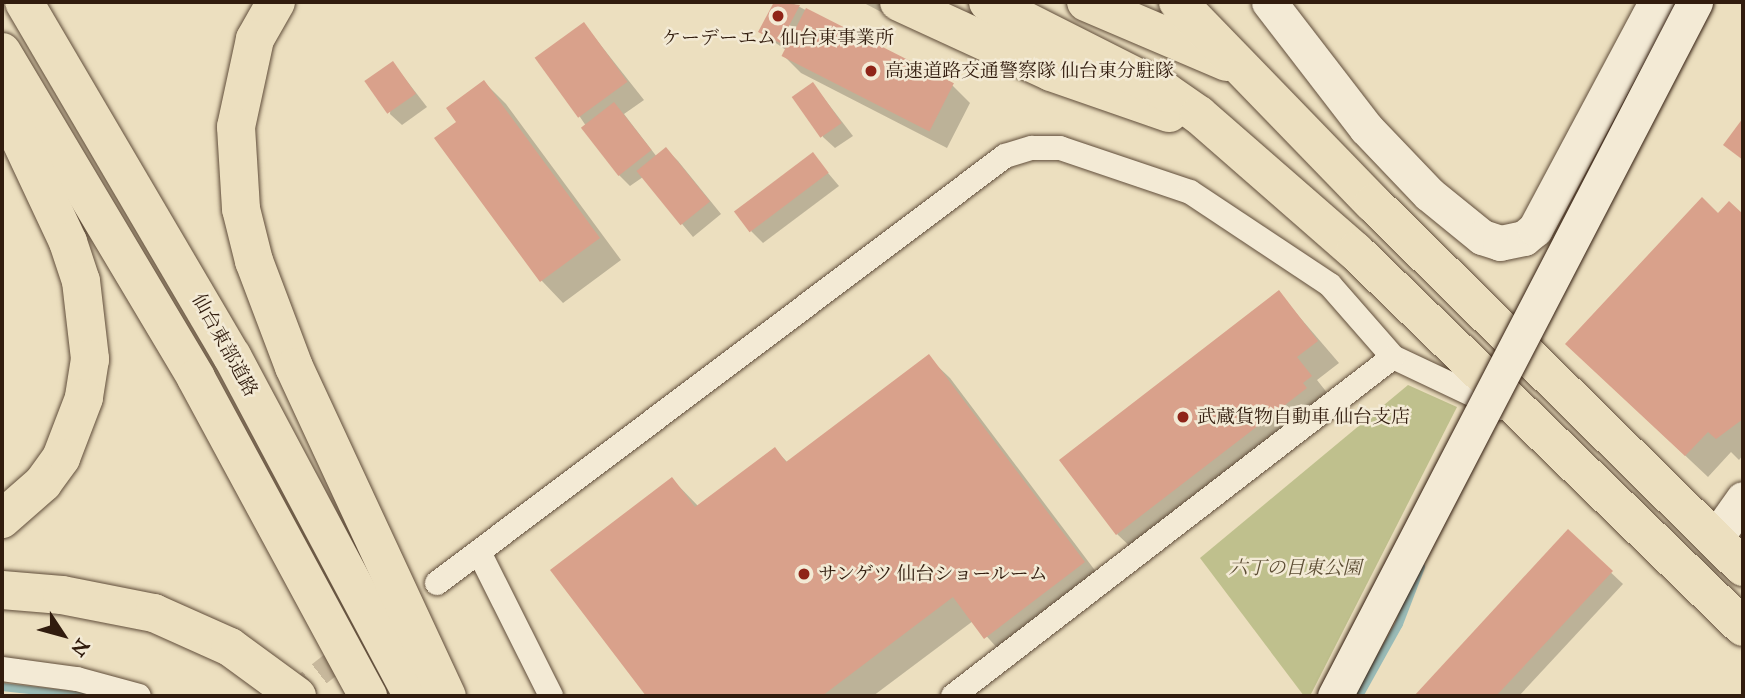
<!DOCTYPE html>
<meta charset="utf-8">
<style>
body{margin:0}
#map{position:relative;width:1745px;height:698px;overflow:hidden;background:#ecdfbf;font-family:"IM FELL Great Primer","Noto Serif JP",serif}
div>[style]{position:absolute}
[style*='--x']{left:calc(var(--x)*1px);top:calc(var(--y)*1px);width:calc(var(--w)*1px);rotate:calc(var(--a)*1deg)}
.green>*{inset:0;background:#bfc08d}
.shadow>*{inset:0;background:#0003}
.stream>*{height:8px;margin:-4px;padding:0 4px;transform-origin:4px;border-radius:4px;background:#9abcb8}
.building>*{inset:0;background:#d9a18b;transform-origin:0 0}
.street-tunnel>*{height:24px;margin-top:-12px;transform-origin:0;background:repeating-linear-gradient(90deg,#c7b89c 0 24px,transparent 0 36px)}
.roads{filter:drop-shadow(0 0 2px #604d3a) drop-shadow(0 0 2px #604d3a)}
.street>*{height:24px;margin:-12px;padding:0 12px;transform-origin:12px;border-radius:12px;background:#f3ead5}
.secondary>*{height:35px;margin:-17.5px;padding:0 17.5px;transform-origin:17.5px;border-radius:17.5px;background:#f3ead5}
.highway>*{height:38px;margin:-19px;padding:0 19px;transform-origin:19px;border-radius:19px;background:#ecdfbf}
.bridges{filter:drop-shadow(0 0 2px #311c0e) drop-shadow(0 0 2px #311c0e)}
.secondary-bridge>*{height:35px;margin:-17.5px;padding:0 17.5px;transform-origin:17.5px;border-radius:17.5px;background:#f3ead5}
.dots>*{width:19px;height:19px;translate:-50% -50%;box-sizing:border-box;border:4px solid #f3ead5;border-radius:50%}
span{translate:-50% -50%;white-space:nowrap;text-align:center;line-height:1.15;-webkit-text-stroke:5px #f3ead5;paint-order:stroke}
.poi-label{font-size:19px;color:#311c0e}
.left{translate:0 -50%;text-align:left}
.street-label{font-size:19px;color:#311c0e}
.park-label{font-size:19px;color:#5c4d34;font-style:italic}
.frame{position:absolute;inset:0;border:4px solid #311c0e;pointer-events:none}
.north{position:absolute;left:28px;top:600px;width:70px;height:70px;-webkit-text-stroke:5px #f3ead5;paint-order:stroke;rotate:126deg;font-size:19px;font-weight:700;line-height:28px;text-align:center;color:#311c0e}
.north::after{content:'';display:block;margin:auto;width:24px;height:32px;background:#311c0e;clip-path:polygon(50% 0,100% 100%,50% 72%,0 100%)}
</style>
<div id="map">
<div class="green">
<i style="clip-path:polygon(1408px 385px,1457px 407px,1310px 696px,1304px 696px,1200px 558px)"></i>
</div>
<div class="shadow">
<i style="clip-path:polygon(776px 2px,790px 2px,953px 86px,970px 103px,947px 148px,801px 73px,783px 55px,786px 50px,760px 32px)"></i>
<i style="clip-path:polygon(862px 2px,898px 2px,891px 17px)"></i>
<i style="clip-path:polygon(584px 24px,644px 100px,624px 114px,657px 157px,666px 149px,678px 161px,721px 214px,693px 237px,643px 177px,630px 186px,619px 175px,580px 117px)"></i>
<i style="clip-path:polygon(393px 63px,427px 107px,402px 125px,390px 114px)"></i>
<i style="clip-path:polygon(484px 82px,506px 104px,621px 260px,563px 303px,542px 281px,437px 138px,459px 122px)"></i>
<i style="clip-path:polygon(813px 84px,853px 136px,835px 148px,823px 137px)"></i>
<i style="clip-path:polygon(812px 154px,839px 186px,763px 243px,751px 231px)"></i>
<i style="clip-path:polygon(1730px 203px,1743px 216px,1743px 455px,1739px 460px,1731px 452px,1708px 477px,1589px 365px)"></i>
<i style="clip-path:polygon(1279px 293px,1339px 363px,1317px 380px,1332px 399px,1139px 555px,1117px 534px)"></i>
<i style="clip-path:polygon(928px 357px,950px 378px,1106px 585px,1007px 659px,973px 621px,873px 696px,648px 696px,553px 570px,672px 479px,699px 507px,775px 449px,788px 463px)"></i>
<i style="clip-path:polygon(1568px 532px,1623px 584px,1519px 696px,1416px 696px)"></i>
</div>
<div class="stream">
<i style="--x:2;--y:687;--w:81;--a:6.3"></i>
<i style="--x:1359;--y:696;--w:82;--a:-60.9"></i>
<i style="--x:1399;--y:624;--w:61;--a:-68.9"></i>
</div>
<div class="building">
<i style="clip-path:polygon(774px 2px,800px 5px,780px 43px,758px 32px)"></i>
<i style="left:806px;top:8px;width:166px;height:54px;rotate:27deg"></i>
<i style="left:584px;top:22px;width:74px;height:61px;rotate:54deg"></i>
<i style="left:393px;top:61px;width:40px;height:35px;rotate:55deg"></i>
<i style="clip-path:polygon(484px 80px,600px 238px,540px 282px,434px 138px,456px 122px,446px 108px)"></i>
<i style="left:813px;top:82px;width:50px;height:26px;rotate:55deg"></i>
<i style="left:614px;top:102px;width:61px;height:42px;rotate:52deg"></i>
<i style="clip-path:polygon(1743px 118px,1743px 160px,1723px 145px)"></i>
<i style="left:666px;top:147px;width:70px;height:38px;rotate:51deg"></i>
<i style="left:813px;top:152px;width:26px;height:99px;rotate:53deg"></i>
<i style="clip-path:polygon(1702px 197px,1718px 213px,1729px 201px,1743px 214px,1743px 419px,1716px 439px,1708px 432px,1685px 456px,1565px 344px)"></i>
<i style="clip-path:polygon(1279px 290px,1318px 341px,1297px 357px,1312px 376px,1303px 383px,1307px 388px,1116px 535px,1059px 460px)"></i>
<i style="clip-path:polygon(929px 354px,1085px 562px,984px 639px,953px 597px,822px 696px,646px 696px,550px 570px,672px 477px,695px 507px,775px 447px,786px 462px)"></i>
<i style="clip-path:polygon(1568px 529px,1613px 571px,1496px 696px,1414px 696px)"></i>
</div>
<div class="street-tunnel">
<i style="--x:291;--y:696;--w:83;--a:-38.1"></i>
</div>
<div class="roads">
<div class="street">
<i style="--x:479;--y:552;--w:161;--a:63.4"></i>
<i style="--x:437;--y:583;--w:711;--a:-36.93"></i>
<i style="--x:1005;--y:156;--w:28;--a:-17"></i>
<i style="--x:1032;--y:148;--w:28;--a:0"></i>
<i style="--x:1060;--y:148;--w:137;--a:18.7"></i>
<i style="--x:1190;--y:192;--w:168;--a:33.6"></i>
<i style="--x:1330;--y:285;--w:96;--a:48.8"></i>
<i style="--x:1393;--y:357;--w:119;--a:25.3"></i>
<i style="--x:2;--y:669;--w:76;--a:7.6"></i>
<i style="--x:77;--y:679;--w:64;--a:15.3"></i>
<i style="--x:953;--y:696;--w:555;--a:-37.61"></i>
</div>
<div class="secondary">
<i style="--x:1269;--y:2;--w:159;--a:52.4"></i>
<i style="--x:1366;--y:128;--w:91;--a:46.3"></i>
<i style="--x:1429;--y:194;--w:68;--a:39.1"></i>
<i style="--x:1482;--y:237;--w:19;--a:18"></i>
<i style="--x:1500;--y:243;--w:25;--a:-12"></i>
<i style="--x:1524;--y:238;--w:14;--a:-39"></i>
<i style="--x:1535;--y:229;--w:257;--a:-61.9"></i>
<i style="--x:1714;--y:540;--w:50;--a:-54.7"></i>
</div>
<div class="highway">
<i style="--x:24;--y:2;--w:411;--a:59.6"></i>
<i style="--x:232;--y:356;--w:385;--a:62"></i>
<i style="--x:276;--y:2;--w:43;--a:119.6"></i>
<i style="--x:255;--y:39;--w:90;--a:102.2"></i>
<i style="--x:236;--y:127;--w:82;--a:86.5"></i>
<i style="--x:241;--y:209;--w:54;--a:76"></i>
<i style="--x:254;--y:261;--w:113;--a:69.3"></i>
<i style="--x:294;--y:367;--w:363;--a:65.1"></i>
<i style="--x:899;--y:2;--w:167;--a:24.7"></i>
<i style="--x:1051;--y:72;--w:125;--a:19.2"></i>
<i style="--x:988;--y:2;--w:199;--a:26.8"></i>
<i style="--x:1166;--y:92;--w:40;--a:34.9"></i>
<i style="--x:1199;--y:115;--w:207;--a:41.1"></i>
<i style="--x:1355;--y:251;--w:540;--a:44.1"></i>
<i style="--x:1086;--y:2;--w:153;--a:23.1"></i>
<i style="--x:1178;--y:2;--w:280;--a:45.9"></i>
<i style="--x:1373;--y:203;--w:519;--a:44.53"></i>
<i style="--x:2;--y:52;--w:379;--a:59.2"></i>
<i style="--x:196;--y:378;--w:362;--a:61.6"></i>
<i style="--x:2;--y:101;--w:156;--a:64.9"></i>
<i style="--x:68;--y:242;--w:41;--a:71.6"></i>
<i style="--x:81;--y:281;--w:79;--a:83.4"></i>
<i style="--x:90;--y:359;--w:39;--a:99"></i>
<i style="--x:84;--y:398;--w:64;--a:111"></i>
<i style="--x:61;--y:458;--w:31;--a:126"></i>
<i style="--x:43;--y:483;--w:55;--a:138.7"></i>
<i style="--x:2;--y:590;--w:60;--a:4.8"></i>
<i style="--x:62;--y:595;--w:94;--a:11.1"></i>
<i style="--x:154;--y:613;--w:83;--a:24.1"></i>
<i style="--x:230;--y:647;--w:83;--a:36.2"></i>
</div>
</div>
<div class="bridges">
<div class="secondary-bridge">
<i style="--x:1335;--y:696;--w:782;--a:-62.58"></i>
</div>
</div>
<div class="dots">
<i style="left:778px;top:16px;background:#8f2418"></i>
<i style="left:871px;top:71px;background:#8f2418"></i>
<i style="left:1183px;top:417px;background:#8f2418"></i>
<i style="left:804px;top:574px;background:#8f2418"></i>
</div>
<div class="poi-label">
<span style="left:778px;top:38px">ケーデーエム 仙台東事業所</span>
<span class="left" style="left:885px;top:71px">高速道路交通警察隊 仙台東分駐隊</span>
<span class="left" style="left:1197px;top:417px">武蔵貨物自動車 仙台支店</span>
<span class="left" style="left:818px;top:574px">サンゲツ 仙台ショールーム</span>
</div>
<div class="street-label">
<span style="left:225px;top:345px;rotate:61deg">仙台東部道路</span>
</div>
<div class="park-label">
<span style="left:1295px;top:568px">六丁の目東公園</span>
</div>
<div class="frame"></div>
<div class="north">N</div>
</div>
